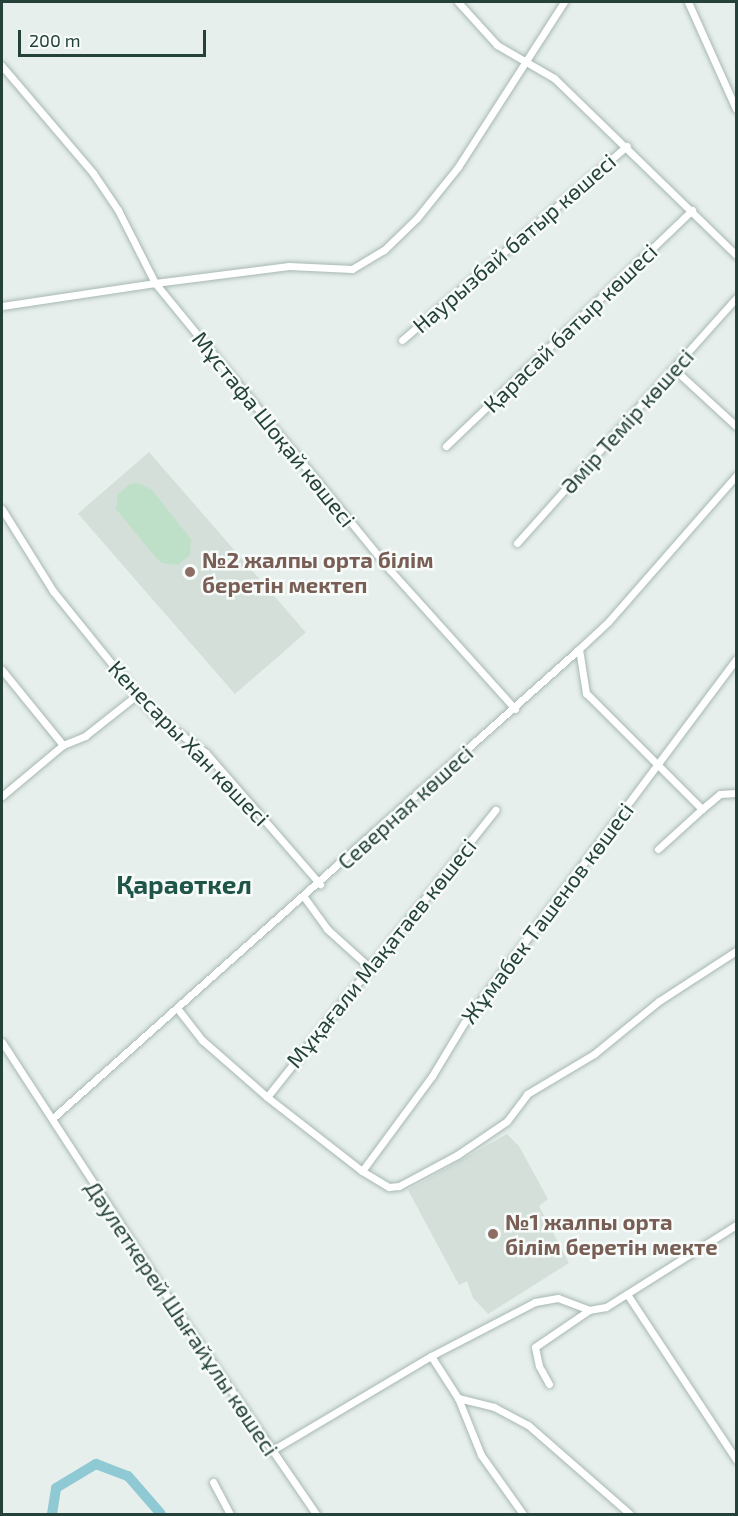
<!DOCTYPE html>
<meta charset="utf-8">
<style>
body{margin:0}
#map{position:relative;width:738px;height:1516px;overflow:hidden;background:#e6efeb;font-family:"Exo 2",sans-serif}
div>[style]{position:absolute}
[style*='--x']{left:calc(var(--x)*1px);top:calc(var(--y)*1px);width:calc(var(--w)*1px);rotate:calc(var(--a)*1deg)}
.built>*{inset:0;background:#d4dfda;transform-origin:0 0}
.green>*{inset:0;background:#bfe0c8}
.river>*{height:10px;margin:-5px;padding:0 5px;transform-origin:5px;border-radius:5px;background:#8ec9d4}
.roads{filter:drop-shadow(0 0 2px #a8b8b2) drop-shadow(0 0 2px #a8b8b2)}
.street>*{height:7px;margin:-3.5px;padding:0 3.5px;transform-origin:3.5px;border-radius:3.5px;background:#fff}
.dots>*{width:16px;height:16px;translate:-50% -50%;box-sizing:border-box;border:3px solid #f7fbf9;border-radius:50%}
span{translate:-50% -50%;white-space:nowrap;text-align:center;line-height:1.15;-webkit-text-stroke:5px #f7fbf9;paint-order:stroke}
.street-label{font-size:22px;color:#24423a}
.education-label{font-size:22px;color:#785e54;font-weight:700}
.left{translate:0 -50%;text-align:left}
.quarter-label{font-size:26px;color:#1f5548;font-weight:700}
.frame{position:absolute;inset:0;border:3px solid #24423a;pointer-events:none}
.scale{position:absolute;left:18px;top:30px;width:188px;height:27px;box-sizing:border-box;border:3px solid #24423a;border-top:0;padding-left:8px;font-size:18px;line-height:21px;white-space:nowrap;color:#24423a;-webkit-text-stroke:4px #f7fbf9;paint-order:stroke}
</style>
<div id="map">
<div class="built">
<i style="left:149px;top:452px;width:239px;height:94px;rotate:49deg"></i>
<i style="clip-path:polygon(507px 1134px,519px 1146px,548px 1199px,539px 1206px,569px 1263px,488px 1314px,473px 1298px,467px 1281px,459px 1285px,408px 1190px)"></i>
</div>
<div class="green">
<i style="clip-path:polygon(138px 483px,152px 490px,191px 539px,190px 555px,178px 565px,162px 563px,156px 558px,116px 509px,118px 494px,130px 484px)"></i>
</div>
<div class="river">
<i style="--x:52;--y:1514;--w:26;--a:-81"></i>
<i style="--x:56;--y:1488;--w:47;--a:-31"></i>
<i style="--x:96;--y:1464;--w:34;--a:21"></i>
<i style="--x:128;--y:1476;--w:50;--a:49"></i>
</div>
<div class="roads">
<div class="street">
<i style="--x:458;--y:2;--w:58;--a:47.8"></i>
<i style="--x:497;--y:45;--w:66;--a:30.1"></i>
<i style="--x:554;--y:78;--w:254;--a:44.2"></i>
<i style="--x:688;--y:2;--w:117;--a:65.8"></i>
<i style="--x:2;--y:66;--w:140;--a:49.6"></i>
<i style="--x:93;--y:173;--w:45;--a:56"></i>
<i style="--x:118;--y:210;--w:82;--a:63.1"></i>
<i style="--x:155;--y:283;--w:135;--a:-7.2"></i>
<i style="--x:289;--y:266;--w:63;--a:2.7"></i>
<i style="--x:352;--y:269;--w:37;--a:-31"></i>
<i style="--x:384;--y:250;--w:46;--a:-44.1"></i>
<i style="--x:417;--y:218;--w:65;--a:-51.2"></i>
<i style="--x:458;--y:167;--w:196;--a:-57.3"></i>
<i style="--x:2;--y:306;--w:155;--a:-8.5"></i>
<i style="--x:155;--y:283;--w:371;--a:50.7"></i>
<i style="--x:390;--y:570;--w:187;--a:48"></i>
<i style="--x:402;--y:340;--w:297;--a:-40.8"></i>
<i style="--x:674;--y:369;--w:84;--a:42.6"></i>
<i style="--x:446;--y:446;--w:341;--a:-43.8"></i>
<i style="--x:2;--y:509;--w:97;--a:58.1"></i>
<i style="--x:53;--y:591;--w:134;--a:51.1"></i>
<i style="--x:137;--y:695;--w:28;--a:48"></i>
<i style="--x:156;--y:716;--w:62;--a:36.5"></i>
<i style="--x:206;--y:753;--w:174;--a:49"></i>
<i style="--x:517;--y:543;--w:329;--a:-48.2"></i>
<i style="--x:579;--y:649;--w:45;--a:81"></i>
<i style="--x:586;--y:693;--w:164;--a:45"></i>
<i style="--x:702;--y:809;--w:23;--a:-40"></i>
<i style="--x:720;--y:794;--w:16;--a:-4"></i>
<i style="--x:2;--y:670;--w:97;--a:50.9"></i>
<i style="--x:2;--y:796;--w:80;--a:-39.9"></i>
<i style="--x:63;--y:745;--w:24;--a:-22"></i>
<i style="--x:85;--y:736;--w:66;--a:-38.3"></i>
<i style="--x:658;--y:849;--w:59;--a:-42.3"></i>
<i style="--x:304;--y:897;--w:39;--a:54"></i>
<i style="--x:327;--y:929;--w:55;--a:42.1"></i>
<i style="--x:177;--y:1008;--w:41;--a:52"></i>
<i style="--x:202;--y:1040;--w:86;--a:41.2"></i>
<i style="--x:267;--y:1097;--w:120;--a:37.9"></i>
<i style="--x:362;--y:1171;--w:31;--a:31"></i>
<i style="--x:389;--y:1187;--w:10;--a:-6"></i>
<i style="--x:399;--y:1186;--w:66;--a:-28.1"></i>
<i style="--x:457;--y:1155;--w:60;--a:-34.2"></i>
<i style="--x:507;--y:1121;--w:34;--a:-53"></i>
<i style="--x:527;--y:1094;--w:78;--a:-30.8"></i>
<i style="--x:594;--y:1054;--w:84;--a:-39.2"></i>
<i style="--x:659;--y:1001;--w:92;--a:-33"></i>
<i style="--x:2;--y:1042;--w:317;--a:57"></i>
<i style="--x:175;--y:1308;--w:250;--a:55.6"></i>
<i style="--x:267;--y:1097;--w:367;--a:-51.5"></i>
<i style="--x:54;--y:1117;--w:703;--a:-41.71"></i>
<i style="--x:579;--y:649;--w:40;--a:-43"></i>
<i style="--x:608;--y:622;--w:194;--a:-48.8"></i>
<i style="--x:362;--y:1171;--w:118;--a:-53.6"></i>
<i style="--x:432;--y:1076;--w:62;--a:-58.9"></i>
<i style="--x:464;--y:1023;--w:454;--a:-53.2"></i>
<i style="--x:627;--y:1294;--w:198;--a:56.6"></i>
<i style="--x:431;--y:1356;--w:117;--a:-27.4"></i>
<i style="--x:535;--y:1302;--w:23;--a:-10"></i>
<i style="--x:558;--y:1298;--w:33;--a:21"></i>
<i style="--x:589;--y:1310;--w:17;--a:-10"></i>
<i style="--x:606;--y:1307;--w:154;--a:-32.2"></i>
<i style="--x:549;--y:1384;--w:21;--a:-119"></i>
<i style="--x:539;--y:1366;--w:19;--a:-102"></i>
<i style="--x:535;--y:1347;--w:65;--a:-34.4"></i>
<i style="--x:458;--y:1398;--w:37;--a:14"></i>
<i style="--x:494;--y:1407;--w:38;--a:28"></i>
<i style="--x:528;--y:1425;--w:135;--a:41.1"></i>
<i style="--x:271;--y:1451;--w:186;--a:-30.7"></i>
<i style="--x:431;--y:1356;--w:50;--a:57.3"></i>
<i style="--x:458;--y:1398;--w:61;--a:68"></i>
<i style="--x:481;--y:1455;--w:72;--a:54.6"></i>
<i style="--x:213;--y:1482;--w:36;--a:62"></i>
</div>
</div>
<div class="dots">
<i style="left:190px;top:572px;background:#8d6e63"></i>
<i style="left:493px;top:1234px;background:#8d6e63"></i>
</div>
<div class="street-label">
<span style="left:514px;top:243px;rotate:-41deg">Наурызбай батыр көшесі</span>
<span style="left:570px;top:328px;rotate:-44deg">Қарасай батыр көшесі</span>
<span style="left:627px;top:421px;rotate:-48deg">Әмір Темір көшесі</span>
<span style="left:274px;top:429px;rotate:51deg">Мұстафа Шоқай көшесі</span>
<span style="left:189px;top:743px;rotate:46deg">Кенесары Хан көшесі</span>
<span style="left:405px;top:807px;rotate:-42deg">Северная көшесі</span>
<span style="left:547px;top:913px;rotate:-53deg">Жұмабек Ташенов көшесі</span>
<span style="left:381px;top:953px;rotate:-51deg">Мұқағали Мақатаев көшесі</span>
<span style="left:182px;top:1318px;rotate:56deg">Дәулеткерей Шығайұлы көшесі</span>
</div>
<div class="education-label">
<span class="left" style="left:202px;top:572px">№2 жалпы орта білім<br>беретін мектеп</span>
<span class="left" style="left:505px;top:1234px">№1 жалпы орта<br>білім беретін мекте</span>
</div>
<div class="quarter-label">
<span style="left:184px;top:884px">Қараөткел</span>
</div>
<div class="frame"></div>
<div class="scale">200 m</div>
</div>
